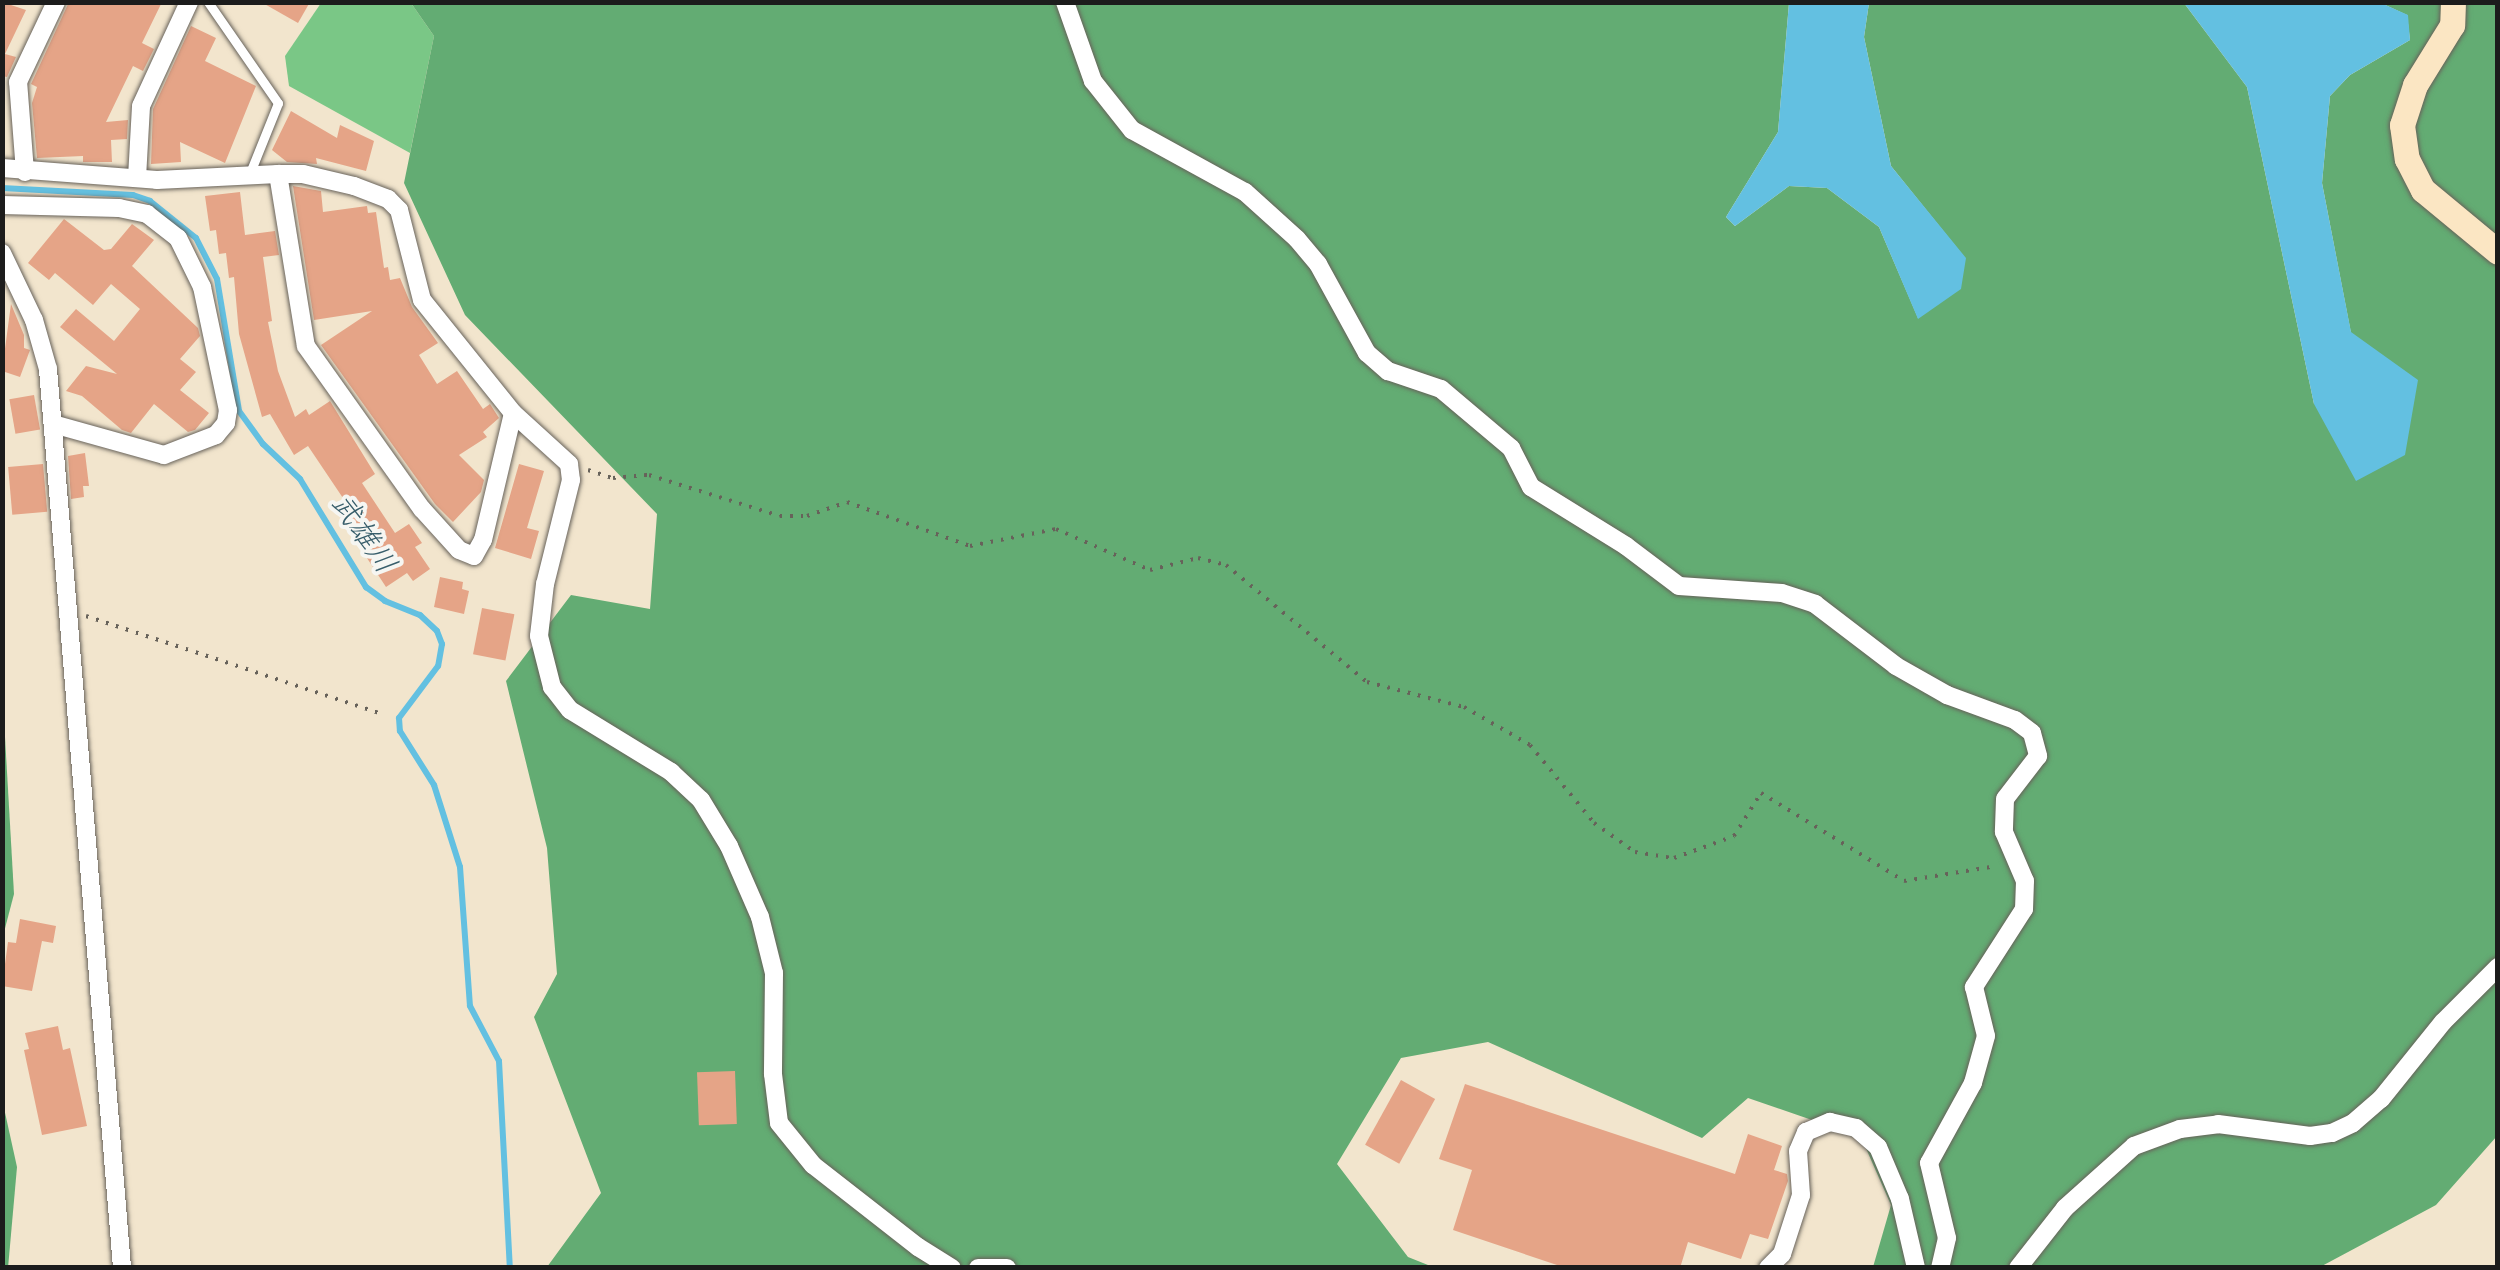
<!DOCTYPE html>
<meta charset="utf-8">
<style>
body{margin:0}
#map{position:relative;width:2500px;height:1270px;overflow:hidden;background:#f2e5cd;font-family:Sriracha,"Klee One",sans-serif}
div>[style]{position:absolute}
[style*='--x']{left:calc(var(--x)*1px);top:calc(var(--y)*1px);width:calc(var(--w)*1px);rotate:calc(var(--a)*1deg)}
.green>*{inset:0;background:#7ac786}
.forest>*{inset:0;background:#63ac73}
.water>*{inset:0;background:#63c0e1}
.stream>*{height:6px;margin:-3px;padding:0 3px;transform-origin:3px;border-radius:3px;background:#63c0e1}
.building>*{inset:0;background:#e5a487;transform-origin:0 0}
.path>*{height:4px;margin-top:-2px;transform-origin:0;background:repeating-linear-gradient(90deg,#67625a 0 2.5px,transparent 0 10.5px)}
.roads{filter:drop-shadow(0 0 2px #67625a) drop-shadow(0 0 2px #67625a)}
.lane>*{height:9px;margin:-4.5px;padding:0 4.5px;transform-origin:4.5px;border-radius:4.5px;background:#fff}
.street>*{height:18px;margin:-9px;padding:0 9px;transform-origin:9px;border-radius:9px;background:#fff}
.secondary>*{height:25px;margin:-12.5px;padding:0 12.5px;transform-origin:12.5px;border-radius:12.5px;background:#fbe6c3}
span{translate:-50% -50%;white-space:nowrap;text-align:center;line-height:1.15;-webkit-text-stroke:8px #f6f6f2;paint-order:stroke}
.water-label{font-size:30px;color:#385e6b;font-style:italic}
.frame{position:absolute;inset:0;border:5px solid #1c1c1c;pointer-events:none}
</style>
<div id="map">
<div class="green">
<i style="clip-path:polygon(321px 3px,411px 3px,434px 36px,410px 153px,289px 86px,285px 56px)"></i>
</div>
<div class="forest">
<i style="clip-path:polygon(411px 3px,1789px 3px,1778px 132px,1726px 217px,1735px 226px,1789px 186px,1827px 188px,1879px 227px,1918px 318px,1965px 258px,1891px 166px,1864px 37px,1869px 3px,2184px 3px,2247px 87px,2314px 404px,2351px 333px,2322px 183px,2330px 96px,2350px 75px,2410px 40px,2407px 15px,2381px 3px,2497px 3px,2497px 1136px,2436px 1205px,2320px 1267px,1873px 1267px,1891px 1205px,1861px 1137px,1748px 1098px,1702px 1138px,1488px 1042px,1401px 1058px,1337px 1164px,1408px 1257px,1433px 1267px,547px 1267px,601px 1193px,534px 1017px,557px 974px,547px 848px,506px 681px,571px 595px,650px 609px,657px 514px,465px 315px,404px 183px,434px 36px)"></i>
<i style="clip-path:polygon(3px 702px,14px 894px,3px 936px)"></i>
<i style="clip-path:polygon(2px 1099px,17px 1167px,8px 1268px,2px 1267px)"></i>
</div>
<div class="water">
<i style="clip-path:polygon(1789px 3px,1869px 3px,1864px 37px,1891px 166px,1966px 258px,1961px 289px,1918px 319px,1879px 227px,1827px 188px,1789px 186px,1735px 226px,1726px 217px,1778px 132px)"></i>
<i style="clip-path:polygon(2184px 3px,2381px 3px,2408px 15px,2410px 40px,2350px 75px,2330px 96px,2322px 183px,2351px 332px,2418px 380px,2405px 455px,2356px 481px,2314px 404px,2247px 87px)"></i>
</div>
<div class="stream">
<i style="--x:2;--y:188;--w:131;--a:3.1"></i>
<i style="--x:133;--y:195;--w:18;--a:19"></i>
<i style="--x:150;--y:201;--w:59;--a:38.8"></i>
<i style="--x:196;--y:238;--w:46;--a:62.9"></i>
<i style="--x:217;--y:279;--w:134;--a:80.5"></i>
<i style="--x:239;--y:411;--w:41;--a:54"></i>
<i style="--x:263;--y:444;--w:51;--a:43.4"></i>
<i style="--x:300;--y:479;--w:127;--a:58.6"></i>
<i style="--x:366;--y:587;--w:24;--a:36"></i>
<i style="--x:385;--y:601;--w:38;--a:22"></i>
<i style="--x:420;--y:615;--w:23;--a:43"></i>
<i style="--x:437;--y:631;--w:14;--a:69"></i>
<i style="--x:442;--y:644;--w:22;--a:100"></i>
<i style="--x:438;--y:666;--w:65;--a:126.9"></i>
<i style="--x:399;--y:718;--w:13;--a:86"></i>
<i style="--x:400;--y:731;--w:64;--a:57.8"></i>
<i style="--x:434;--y:785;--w:86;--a:72.4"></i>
<i style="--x:460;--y:867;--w:139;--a:85.9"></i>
<i style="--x:470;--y:1006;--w:62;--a:62.2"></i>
<i style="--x:499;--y:1061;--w:207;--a:87"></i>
</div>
<div class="building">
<i style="clip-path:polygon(2px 2px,26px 10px,5px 54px,16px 57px,7px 77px,2px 76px)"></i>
<i style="clip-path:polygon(69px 2px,162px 2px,142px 43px,154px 49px,143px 71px,133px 66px,106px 122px,128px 120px,127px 139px,111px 140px,112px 162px,83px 162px,83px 156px,37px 158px,32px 103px,37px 87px,31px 84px)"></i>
<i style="clip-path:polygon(261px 2px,310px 2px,298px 23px)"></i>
<i style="clip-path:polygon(191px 26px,216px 38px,205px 61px,256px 86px,225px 163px,180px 142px,181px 162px,151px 164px,153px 109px)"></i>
<i style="clip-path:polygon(291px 111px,337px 138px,340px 125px,374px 141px,366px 171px,316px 158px,317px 164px,287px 162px,272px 150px)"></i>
<i style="clip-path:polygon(293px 186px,321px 191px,323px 212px,367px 206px,368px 213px,376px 212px,384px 268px,388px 267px,390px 280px,400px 278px,412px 307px,438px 343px,419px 355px,437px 384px,457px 371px,483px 409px,490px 404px,499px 418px,483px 432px,487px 437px,459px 455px,484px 480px,481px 492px,453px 522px,435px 504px,321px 345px,372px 311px,314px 320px)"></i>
<i style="clip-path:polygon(240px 192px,245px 235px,275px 231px,279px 255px,263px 257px,272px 321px,268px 322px,278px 371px,295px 417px,306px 409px,309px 415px,330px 401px,375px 474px,362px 483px,395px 533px,409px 524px,422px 543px,415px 547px,430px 569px,413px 581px,407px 573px,386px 587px,340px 517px,351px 510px,308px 446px,294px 455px,270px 414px,262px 417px,239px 334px,234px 277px,229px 278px,226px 253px,219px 254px,216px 230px,210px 231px,205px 196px)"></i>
<i style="clip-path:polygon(64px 219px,104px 250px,111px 249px,132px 224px,154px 240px,132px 266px,198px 328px,200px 336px,180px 359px,196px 372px,180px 390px,209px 413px,195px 430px,188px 432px,154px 404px,131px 433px,122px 430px,82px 396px,66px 391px,86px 366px,117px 374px,60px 327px,76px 309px,114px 341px,140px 309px,111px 284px,93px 305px,55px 273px,49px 280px,28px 263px)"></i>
<i style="clip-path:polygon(11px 304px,24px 335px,24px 348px,30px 350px,20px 377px,2px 371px)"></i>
<i style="left:34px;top:395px;width:35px;height:25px;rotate:80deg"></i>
<i style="clip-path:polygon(85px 453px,89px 486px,83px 486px,84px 497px,71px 499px,68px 456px)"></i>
<i style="left:43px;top:464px;width:48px;height:35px;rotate:85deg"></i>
<i style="clip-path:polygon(519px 464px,544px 471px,527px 528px,539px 531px,531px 559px,495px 548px)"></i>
<i style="clip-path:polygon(440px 577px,463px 582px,462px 589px,469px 591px,464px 614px,434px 607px)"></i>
<i style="left:482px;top:608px;width:33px;height:47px;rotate:11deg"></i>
<i style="clip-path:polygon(20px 919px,56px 926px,53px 943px,42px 941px,32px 991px,2px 986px,8px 942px,16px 943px)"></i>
<i style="clip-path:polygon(58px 1026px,63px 1050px,70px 1048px,87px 1126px,42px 1135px,24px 1050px,29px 1049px,25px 1033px)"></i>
<i style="left:735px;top:1071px;width:53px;height:38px;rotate:88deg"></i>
<i style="left:1401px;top:1080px;width:39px;height:74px;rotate:29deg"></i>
<i style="clip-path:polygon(1465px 1084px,1735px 1174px,1748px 1134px,1782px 1146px,1774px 1170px,1787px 1174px,1788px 1181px,1768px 1239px,1750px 1234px,1741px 1259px,1688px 1242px,1680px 1268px,1566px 1268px,1453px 1230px,1472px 1170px,1439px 1159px)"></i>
</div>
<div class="path">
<i style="--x:588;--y:470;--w:26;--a:18"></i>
<i style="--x:613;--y:478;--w:36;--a:-5"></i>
<i style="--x:649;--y:475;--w:137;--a:17.4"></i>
<i style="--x:780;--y:516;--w:27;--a:0"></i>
<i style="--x:807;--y:516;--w:42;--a:-19.3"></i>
<i style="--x:847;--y:502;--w:131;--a:19.7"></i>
<i style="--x:970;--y:546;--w:88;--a:-11.2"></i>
<i style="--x:1056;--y:529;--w:103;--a:23.6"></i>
<i style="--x:1150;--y:570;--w:49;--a:-14"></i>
<i style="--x:1198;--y:558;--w:29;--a:14"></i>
<i style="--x:1226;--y:565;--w:183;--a:39.7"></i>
<i style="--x:1367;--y:682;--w:100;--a:14.5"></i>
<i style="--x:1464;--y:707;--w:76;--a:29.9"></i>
<i style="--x:1530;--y:745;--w:101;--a:50.6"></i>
<i style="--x:1594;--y:823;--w:50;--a:35.3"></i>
<i style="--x:1635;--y:852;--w:39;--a:9"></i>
<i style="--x:1674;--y:858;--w:64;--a:-20.1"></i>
<i style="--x:1734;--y:836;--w:51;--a:-57.9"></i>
<i style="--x:1761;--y:793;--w:168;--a:31.6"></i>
<i style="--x:1904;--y:881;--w:94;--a:-9.2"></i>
<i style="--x:86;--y:616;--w:310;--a:18.3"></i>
</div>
<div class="roads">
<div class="lane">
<i style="--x:208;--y:2;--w:123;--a:55.3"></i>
<i style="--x:278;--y:103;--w:78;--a:111.9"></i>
</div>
<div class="street">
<i style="--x:1065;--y:2;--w:84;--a:70.5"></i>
<i style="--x:1093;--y:81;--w:63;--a:51.5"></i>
<i style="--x:1132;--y:130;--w:129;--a:28.8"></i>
<i style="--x:1245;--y:192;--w:70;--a:42.1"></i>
<i style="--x:1297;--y:239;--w:33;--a:50"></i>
<i style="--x:1318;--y:264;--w:102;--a:61.2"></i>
<i style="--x:1367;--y:353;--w:28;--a:41"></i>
<i style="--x:1388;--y:371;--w:56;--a:18.8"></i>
<i style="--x:1441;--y:389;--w:92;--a:40.1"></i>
<i style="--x:1511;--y:448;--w:44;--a:62.9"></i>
<i style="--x:1531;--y:487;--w:112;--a:31.8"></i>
<i style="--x:1626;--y:546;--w:66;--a:37"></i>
<i style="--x:1679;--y:586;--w:103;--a:3.9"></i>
<i style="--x:1782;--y:593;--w:35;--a:18"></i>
<i style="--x:1815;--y:604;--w:102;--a:37.4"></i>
<i style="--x:1896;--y:666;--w:59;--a:29.6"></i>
<i style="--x:1947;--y:695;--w:72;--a:20.2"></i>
<i style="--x:2015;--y:720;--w:21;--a:37"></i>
<i style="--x:2032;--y:733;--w:24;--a:75"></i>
<i style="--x:2038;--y:756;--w:54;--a:127.5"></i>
<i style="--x:2005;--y:799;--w:33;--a:92"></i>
<i style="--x:2004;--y:832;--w:53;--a:66.8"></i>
<i style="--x:2025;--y:881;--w:28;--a:92"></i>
<i style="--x:2024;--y:909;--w:93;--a:122.7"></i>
<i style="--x:1974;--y:987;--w:50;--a:76.2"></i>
<i style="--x:1986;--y:1036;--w:49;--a:105.5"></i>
<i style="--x:1973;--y:1083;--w:91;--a:118.8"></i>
<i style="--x:1929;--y:1163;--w:77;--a:76.5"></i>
<i style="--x:1947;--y:1238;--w:31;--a:103"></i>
<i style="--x:2;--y:168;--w:155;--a:4.4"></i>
<i style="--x:157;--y:180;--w:121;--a:-2.8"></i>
<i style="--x:278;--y:174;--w:174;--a:80.8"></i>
<i style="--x:306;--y:346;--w:200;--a:54.6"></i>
<i style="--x:422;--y:509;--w:55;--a:47.9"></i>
<i style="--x:459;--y:550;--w:16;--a:22"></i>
<i style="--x:474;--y:556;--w:18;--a:-61"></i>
<i style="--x:483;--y:540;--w:130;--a:-76.7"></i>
<i style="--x:513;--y:413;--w:145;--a:-128.8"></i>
<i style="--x:422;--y:300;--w:93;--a:-104.3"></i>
<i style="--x:399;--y:210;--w:16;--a:-135"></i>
<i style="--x:388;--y:199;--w:36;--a:-159"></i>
<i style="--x:354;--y:186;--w:52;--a:-166.8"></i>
<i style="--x:303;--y:174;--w:25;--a:180"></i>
<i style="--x:25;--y:172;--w:90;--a:-94.4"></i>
<i style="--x:18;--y:82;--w:89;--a:-64.6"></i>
<i style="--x:137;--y:178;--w:72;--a:-86.8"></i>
<i style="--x:141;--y:106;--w:115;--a:-65.2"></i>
<i style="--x:2;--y:205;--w:117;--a:1.5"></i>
<i style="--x:119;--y:208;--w:29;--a:12"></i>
<i style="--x:147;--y:214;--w:39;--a:38"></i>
<i style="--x:178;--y:238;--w:55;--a:63.9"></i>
<i style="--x:202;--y:287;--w:126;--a:78.1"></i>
<i style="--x:228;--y:410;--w:13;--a:99"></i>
<i style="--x:226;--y:423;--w:16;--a:130"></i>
<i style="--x:216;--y:435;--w:56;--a:159"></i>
<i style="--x:164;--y:455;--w:115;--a:-164.4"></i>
<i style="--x:2;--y:253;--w:74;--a:64.5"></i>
<i style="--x:34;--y:320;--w:51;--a:74.1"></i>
<i style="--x:48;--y:369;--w:902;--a:85.29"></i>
<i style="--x:513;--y:413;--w:76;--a:42.3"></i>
<i style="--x:569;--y:464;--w:16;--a:83"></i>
<i style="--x:571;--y:480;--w:107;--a:104"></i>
<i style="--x:545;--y:584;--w:52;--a:96.6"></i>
<i style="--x:539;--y:636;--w:53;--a:75.7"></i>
<i style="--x:552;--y:687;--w:29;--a:52"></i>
<i style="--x:570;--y:710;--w:119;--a:31.5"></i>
<i style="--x:671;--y:772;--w:41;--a:43"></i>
<i style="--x:701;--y:800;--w:54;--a:58.7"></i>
<i style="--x:729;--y:846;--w:77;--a:66.4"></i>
<i style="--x:760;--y:917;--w:58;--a:76"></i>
<i style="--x:774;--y:973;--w:101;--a:90.6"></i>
<i style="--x:773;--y:1074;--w:49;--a:83"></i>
<i style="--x:779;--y:1123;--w:54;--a:51"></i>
<i style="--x:813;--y:1165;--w:133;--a:38"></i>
<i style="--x:918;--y:1247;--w:40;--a:32"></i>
<i style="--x:978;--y:1268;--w:29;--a:0"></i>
<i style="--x:1768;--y:1268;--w:20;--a:-45"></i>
<i style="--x:1782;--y:1254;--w:62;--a:-72.1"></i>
<i style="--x:1801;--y:1195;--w:44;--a:-93.9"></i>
<i style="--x:1798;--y:1151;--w:21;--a:-67"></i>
<i style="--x:1806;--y:1132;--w:26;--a:-23"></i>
<i style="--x:1830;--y:1122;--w:27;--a:13"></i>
<i style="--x:1856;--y:1128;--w:29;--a:41"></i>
<i style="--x:1878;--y:1147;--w:56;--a:67.1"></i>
<i style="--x:1900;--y:1199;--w:71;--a:76.9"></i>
<i style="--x:2018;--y:1268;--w:76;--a:-51.9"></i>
<i style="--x:2065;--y:1208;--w:93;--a:-41.9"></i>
<i style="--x:2134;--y:1146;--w:49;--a:-20.3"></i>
<i style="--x:2180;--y:1129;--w:38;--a:-7"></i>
<i style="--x:2218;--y:1124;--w:93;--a:7.4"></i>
<i style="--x:2310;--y:1136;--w:22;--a:-8"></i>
<i style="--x:2332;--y:1133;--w:23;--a:-25"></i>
<i style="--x:2353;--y:1123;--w:37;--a:-41"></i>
<i style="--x:2381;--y:1099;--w:99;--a:-51.2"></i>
<i style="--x:2443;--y:1022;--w:78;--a:-45"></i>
</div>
<div class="secondary">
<i style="--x:2453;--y:2;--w:23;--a:92"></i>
<i style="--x:2452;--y:25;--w:70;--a:121.7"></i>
<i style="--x:2415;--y:85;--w:42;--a:108"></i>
<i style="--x:2402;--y:125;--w:34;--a:82"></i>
<i style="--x:2407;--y:159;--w:35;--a:63"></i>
<i style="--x:2423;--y:190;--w:97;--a:39.6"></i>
</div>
</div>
<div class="water-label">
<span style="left:364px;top:533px;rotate:55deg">武雄川</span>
</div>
<div class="frame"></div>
</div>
